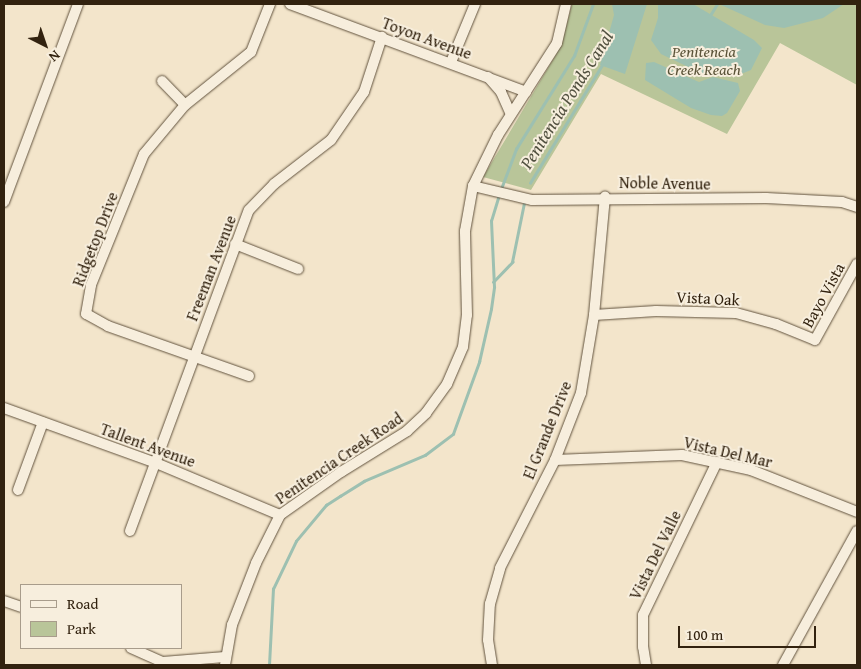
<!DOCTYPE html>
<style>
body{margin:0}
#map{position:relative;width:861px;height:669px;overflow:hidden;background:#f3e5cb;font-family:"Gentium Book Plus",serif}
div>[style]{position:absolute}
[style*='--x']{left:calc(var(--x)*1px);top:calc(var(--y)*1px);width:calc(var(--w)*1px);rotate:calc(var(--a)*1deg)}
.green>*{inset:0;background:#b9c599}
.water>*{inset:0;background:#9dc0b1}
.stream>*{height:2.5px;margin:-1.25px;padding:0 1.25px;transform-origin:1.25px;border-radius:1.25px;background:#9dc0b1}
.roads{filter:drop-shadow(0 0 1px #62533e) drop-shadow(0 0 1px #62533e)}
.minor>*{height:10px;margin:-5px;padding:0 5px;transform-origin:5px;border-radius:5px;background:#f7eedd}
span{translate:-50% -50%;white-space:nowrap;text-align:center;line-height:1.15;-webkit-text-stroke:4px #f7eedd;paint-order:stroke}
.street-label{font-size:16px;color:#32220f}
.park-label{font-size:16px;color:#5a5338;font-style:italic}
.water-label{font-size:18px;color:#525140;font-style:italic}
.frame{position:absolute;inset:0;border:5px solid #32220f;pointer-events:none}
.legend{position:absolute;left:20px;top:584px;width:162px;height:65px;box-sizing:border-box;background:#f7eedd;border:1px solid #a89c8b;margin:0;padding:6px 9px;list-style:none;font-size:15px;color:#32220f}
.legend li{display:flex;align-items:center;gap:10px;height:25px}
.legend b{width:25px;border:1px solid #a89c8b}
.north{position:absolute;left:20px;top:20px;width:50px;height:50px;-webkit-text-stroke:4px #f7eedd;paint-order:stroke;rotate:139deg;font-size:14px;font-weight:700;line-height:20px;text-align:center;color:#32220f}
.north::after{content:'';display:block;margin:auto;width:18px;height:22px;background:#32220f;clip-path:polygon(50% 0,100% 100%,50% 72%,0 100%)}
.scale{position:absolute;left:678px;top:626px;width:138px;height:22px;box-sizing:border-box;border:2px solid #32220f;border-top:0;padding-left:6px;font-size:15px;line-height:18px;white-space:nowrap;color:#32220f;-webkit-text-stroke:4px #f7eedd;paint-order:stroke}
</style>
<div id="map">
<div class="green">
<i style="clip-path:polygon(572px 4px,857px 4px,857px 85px,780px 43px,727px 134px,601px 74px,531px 190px,483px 177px,561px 46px)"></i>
</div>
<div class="water">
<i style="clip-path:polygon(612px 4px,647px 4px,625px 74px,600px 65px,614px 15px)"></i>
<i style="clip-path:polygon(658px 4px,693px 4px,754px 40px,762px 48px,751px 70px,741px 74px,701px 73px,661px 54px,651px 40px,658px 18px)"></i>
<i style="clip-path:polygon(719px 4px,844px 4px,823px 18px,784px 28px,765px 25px)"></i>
<i style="clip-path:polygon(654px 62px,699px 82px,713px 77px,738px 83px,740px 91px,727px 113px,722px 116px,711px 115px,691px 108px,645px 80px,646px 63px)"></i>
</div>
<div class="stream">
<i style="--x:709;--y:17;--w:15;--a:-58"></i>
<i style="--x:530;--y:183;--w:138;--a:-58.6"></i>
<i style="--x:501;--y:189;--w:43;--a:-69.4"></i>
<i style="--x:516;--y:149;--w:110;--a:-58.1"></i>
<i style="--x:574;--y:56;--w:55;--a:-69.9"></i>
<i style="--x:493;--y:282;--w:28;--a:-46"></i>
<i style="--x:512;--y:262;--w:60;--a:-78.5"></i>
<i style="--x:269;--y:665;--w:76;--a:-87"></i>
<i style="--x:273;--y:589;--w:53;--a:-64.4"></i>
<i style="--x:296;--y:541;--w:47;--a:-50.2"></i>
<i style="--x:326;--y:505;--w:17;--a:-33"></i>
<i style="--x:340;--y:496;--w:28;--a:-32"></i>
<i style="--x:364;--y:481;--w:66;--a:-23.1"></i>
<i style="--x:425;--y:455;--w:35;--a:-37"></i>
<i style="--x:453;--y:434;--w:77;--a:-70.1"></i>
<i style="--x:479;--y:362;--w:54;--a:-77.2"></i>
<i style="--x:491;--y:309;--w:22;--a:-82"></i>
<i style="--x:494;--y:287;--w:66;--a:-92.6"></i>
<i style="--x:491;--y:221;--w:27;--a:-73"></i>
</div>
<div class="roads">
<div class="minor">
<i style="--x:290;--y:4;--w:252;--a:20.4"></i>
<i style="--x:451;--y:62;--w:63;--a:-67.5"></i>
<i style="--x:488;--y:77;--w:20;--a:49"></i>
<i style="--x:501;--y:92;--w:24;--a:66"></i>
<i style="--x:162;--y:81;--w:33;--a:46"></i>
<i style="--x:473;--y:186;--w:61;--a:13.3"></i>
<i style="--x:532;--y:200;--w:234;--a:-0.5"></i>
<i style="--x:766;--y:198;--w:76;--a:3"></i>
<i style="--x:842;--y:202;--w:16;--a:18"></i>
<i style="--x:4;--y:202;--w:211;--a:-69.5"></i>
<i style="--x:235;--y:244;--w:68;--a:21.6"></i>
<i style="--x:594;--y:315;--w:62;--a:-3.7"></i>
<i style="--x:656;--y:311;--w:80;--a:1.4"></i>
<i style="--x:736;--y:313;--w:41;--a:15.4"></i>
<i style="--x:776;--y:324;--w:42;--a:22.3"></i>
<i style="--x:815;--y:340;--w:87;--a:-61.1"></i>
<i style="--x:249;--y:376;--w:150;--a:-160.5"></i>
<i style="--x:108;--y:326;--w:25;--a:-151"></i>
<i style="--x:86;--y:314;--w:29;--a:-80"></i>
<i style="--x:91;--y:285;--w:141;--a:-68"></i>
<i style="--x:144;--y:154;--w:64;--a:-50.1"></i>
<i style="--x:185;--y:105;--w:85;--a:-38.8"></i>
<i style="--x:251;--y:52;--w:52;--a:-68.4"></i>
<i style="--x:4;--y:408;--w:162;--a:19.9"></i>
<i style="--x:156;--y:463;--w:134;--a:22.8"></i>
<i style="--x:555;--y:460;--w:127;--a:-2.3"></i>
<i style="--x:682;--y:455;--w:71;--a:12.3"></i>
<i style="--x:751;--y:470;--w:114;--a:21.6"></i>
<i style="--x:18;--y:490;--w:72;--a:-69.8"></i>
<i style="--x:130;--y:531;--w:342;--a:-69.7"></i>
<i style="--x:249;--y:210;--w:36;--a:-46"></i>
<i style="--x:274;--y:184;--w:72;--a:-37.7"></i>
<i style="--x:331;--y:140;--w:58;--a:-55.5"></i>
<i style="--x:364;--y:92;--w:58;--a:-71.9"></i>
<i style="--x:4;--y:601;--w:18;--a:19"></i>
<i style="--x:131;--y:648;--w:35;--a:24"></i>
<i style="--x:163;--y:662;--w:62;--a:-4.6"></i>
<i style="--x:225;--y:665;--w:41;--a:-80.1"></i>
<i style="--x:232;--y:625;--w:66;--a:-68.8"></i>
<i style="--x:256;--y:563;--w:54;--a:-63.4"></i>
<i style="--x:280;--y:515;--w:75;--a:-35.2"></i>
<i style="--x:341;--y:472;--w:78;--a:-31.8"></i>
<i style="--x:407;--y:431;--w:26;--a:-43"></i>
<i style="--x:426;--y:413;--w:36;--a:-54"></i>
<i style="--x:447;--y:384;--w:40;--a:-66.6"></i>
<i style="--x:463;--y:347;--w:32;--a:-83"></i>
<i style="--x:467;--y:315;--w:84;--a:-91.4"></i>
<i style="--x:465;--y:231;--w:46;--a:-79.9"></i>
<i style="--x:473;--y:186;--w:57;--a:-63.9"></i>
<i style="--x:498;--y:135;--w:109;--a:-57.3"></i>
<i style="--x:557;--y:43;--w:40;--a:-77"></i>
<i style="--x:492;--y:665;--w:25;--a:-99"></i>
<i style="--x:488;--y:640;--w:36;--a:-87"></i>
<i style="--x:490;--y:604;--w:37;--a:-74"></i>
<i style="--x:500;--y:568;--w:121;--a:-63"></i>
<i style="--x:555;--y:460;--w:72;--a:-68.8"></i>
<i style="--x:581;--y:393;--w:79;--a:-80.5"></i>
<i style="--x:594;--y:315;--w:119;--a:-84.7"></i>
<i style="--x:646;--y:665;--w:18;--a:-99"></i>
<i style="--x:643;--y:647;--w:32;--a:-90"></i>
<i style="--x:643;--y:615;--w:170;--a:-64.2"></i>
<i style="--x:783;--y:665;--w:153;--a:-61.1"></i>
</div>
</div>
<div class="street-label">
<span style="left:427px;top:38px;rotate:20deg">Toyon Avenue</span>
<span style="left:665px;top:183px;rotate:1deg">Noble Avenue</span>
<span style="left:95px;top:239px;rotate:-69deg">Ridgetop Drive</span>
<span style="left:211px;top:268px;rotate:-69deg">Freeman Avenue</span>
<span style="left:823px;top:295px;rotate:-61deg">Bayo Vista</span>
<span style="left:708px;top:298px;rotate:3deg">Vista Oak</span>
<span style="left:547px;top:430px;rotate:-68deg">El Grande Drive</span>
<span style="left:148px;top:445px;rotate:20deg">Tallent Avenue</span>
<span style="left:728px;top:452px;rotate:13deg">Vista Del Mar</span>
<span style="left:339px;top:458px;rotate:-34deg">Penitencia Creek Road</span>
<span style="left:655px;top:555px;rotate:-64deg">Vista Del Valle</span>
</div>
<div class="park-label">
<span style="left:704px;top:60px">Penitencia<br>Creek Reach</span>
</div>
<div class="water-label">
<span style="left:567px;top:100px;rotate:-58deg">Penitencia Ponds Canal</span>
</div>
<div class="frame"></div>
<ul class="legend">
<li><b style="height:6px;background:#f7eedd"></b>Road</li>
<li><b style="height:14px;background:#b9c599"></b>Park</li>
</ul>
<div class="north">N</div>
<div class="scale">100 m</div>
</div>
